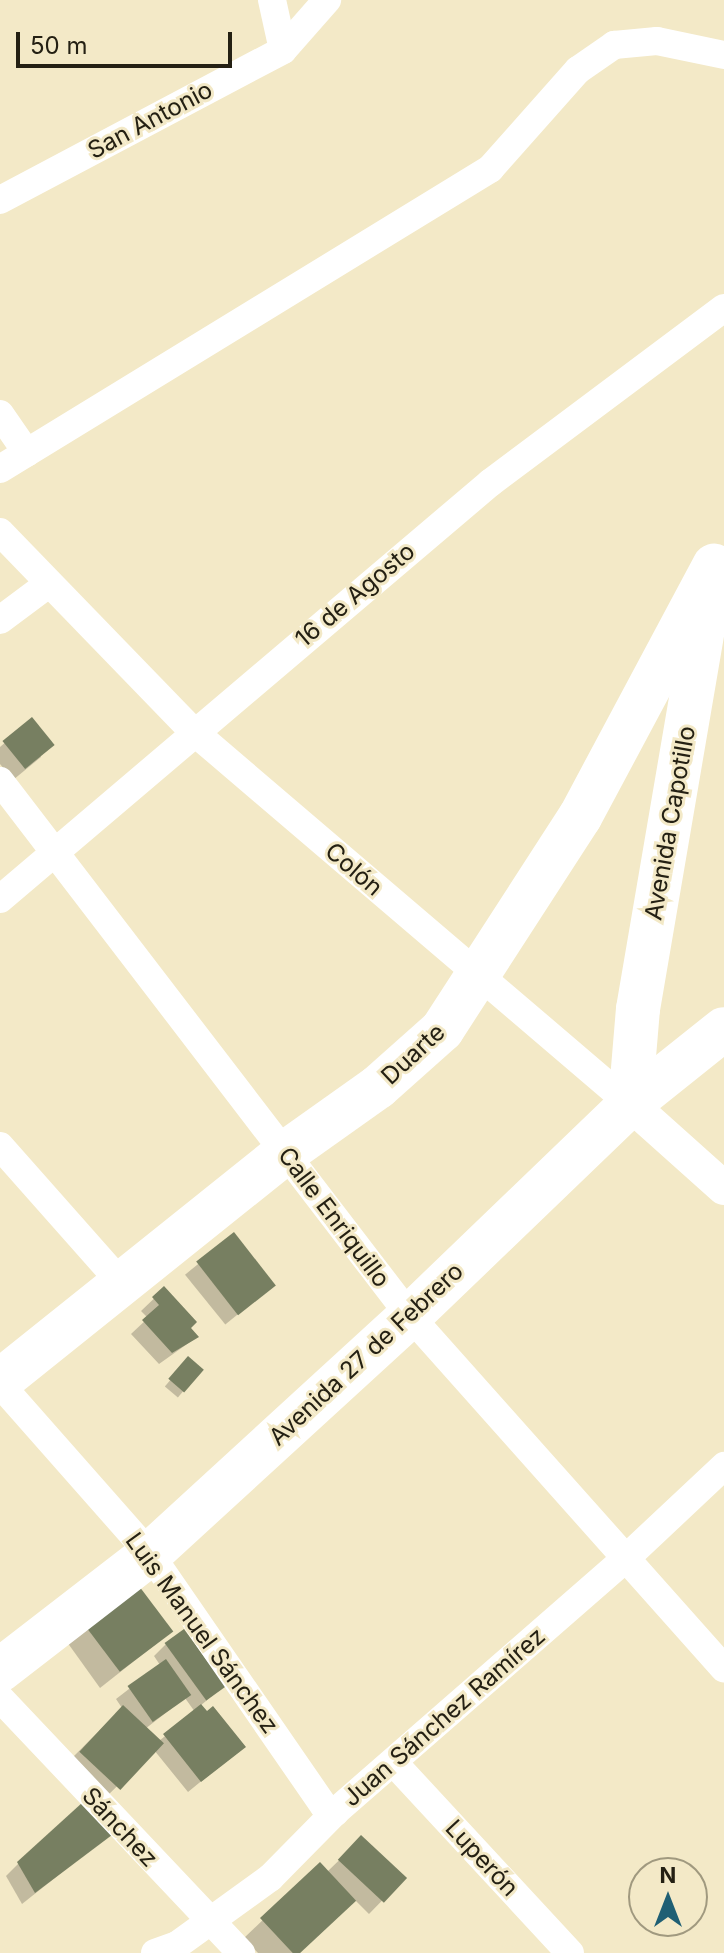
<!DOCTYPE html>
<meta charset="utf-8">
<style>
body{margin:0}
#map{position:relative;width:724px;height:1953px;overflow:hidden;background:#f3e9c7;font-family:Inter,sans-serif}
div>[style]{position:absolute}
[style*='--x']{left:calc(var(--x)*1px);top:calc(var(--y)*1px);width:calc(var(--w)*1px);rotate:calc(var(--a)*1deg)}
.shadow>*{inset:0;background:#0003;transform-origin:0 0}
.building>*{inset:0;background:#777f61;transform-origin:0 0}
.minor>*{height:28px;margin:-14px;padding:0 14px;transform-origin:14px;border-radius:14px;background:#fff}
.tertiary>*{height:34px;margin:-17px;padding:0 17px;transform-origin:17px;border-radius:17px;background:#fff}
.primary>*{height:44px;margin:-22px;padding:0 22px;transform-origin:22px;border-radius:22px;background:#fff}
span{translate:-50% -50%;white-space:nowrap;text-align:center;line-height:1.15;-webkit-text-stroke:6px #f3e9c7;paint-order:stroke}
.street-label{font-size:24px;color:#242013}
.north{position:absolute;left:628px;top:1857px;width:80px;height:80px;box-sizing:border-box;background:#f3e9c7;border:2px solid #a0997f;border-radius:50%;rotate:0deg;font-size:22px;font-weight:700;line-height:32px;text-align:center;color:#242013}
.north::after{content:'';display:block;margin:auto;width:28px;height:36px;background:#1f5f74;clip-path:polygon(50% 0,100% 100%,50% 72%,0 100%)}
.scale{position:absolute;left:16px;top:32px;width:216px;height:36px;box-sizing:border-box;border:4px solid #242013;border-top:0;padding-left:10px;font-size:24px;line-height:28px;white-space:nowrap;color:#242013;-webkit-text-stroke:6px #f3e9c7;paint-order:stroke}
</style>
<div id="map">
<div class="shadow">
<i style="clip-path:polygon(31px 720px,41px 757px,13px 780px,0 764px,0 747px)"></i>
<i style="left:234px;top:1235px;width:64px;height:63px;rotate:51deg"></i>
<i style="clip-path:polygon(164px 1289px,197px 1337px,159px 1364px,131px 1334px,148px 1318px,141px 1311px)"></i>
<i style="left:188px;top:1359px;width:17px;height:36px;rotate:40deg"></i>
<i style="clip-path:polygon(84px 1625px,171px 1632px,100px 1688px,67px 1642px)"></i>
<i style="clip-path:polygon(evenodd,166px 1644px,224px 1686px,200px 1706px,243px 1747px,188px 1792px,154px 1750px,103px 1800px,66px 1764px,122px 1708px,116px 1699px,160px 1665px,154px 1656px,166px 1644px,185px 1698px,195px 1712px,159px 1741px,145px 1729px,185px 1698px)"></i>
<i style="clip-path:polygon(109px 1835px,22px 1904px,6px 1876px,18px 1864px)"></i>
<i style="clip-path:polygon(362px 1838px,404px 1878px,369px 1914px,354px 1899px,297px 1953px,258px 1953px,244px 1938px,320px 1865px,327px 1872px)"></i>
</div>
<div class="building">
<i style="left:32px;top:717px;width:36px;height:38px;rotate:51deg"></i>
<i style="left:234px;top:1232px;width:68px;height:48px;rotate:52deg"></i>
<i style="clip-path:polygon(164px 1286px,197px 1322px,191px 1328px,199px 1337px,172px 1353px,142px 1320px,159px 1305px,152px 1297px)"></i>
<i style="left:188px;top:1356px;width:21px;height:30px;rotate:41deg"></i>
<i style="left:136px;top:1582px;width:62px;height:67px;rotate:53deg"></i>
<i style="left:184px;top:1629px;width:71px;height:24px;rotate:54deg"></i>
<i style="left:166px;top:1659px;width:44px;height:47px;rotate:55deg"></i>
<i style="clip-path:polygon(201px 1704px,207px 1711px,213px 1706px,246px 1747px,201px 1782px,163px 1734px)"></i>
<i style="left:123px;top:1705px;width:56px;height:64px;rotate:43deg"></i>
<i style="clip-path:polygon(83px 1802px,112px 1835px,35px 1893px,17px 1862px)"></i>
<i style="left:361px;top:1835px;width:63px;height:34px;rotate:43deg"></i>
<i style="left:320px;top:1862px;width:53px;height:82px;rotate:47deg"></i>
</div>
<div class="minor">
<i style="--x:272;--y:0;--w:51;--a:77.6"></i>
<i style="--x:0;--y:200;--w:320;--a:-27.9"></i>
<i style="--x:283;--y:50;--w:67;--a:-48.7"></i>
<i style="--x:0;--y:414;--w:47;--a:55.3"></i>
<i style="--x:0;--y:469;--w:575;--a:-31.48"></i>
<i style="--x:490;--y:169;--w:132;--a:-48.4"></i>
<i style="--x:578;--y:70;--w:44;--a:-34.8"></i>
<i style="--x:614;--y:45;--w:43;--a:-5.3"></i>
<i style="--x:657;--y:41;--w:68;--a:11.8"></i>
<i style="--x:0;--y:532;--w:277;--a:45.9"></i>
<i style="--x:193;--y:731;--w:575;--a:40.48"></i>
<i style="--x:0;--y:620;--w:59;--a:-36.7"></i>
<i style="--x:0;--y:781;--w:674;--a:52.54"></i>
<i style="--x:410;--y:1316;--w:472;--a:48.3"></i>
<i style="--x:0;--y:899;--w:643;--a:-40.33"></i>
<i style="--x:490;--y:483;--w:292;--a:-36.8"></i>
<i style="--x:0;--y:1146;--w:184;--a:48.5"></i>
<i style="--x:0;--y:1384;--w:227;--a:48.6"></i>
<i style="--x:150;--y:1554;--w:306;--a:55.4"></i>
<i style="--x:324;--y:1806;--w:13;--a:29"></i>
<i style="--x:0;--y:1698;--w:351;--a:46.6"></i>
<i style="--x:394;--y:1763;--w:259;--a:47.2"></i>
<i style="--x:155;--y:1953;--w:23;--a:-20"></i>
<i style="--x:177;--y:1945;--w:115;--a:-35.8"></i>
<i style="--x:270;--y:1878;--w:93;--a:-45.4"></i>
<i style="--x:335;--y:1812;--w:382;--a:-41.1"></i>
<i style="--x:623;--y:1561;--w:139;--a:-43.2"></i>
</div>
<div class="tertiary">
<i style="--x:630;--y:1104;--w:126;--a:41.8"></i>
</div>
<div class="primary">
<i style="--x:630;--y:1104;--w:95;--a:-85.2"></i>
<i style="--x:638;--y:1009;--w:411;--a:-80.3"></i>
<i style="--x:0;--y:1381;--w:365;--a:-38.7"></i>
<i style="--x:285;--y:1153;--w:114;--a:-35.4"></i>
<i style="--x:378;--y:1087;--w:86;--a:-41.7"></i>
<i style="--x:442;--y:1030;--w:254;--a:-57.1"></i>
<i style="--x:580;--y:817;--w:285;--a:-61.9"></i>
<i style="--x:0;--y:1670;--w:190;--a:-37.7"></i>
<i style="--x:150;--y:1554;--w:352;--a:-42.5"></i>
<i style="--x:410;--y:1316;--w:306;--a:-43.9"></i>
<i style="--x:630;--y:1104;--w:120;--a:-38.6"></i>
</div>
<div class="street-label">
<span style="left:150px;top:120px;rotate:-28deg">San Antonio</span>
<span style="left:355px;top:595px;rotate:-40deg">16 de Agosto</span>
<span style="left:670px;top:823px;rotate:-80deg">Avenida Capotillo</span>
<span style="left:354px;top:869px;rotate:41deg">Colón</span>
<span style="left:413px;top:1054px;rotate:-43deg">Duarte</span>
<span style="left:334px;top:1217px;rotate:53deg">Calle Enriquillo</span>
<span style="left:366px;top:1354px;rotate:-43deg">Avenida 27 de Febrero</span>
<span style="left:202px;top:1633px;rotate:54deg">Luis Manuel Sánchez</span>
<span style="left:444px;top:1717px;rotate:-41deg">Juan Sánchez Ramírez</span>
<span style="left:120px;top:1827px;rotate:47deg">Sánchez</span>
<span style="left:482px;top:1858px;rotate:47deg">Luperón</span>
</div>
<div class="north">N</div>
<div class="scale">50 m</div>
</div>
